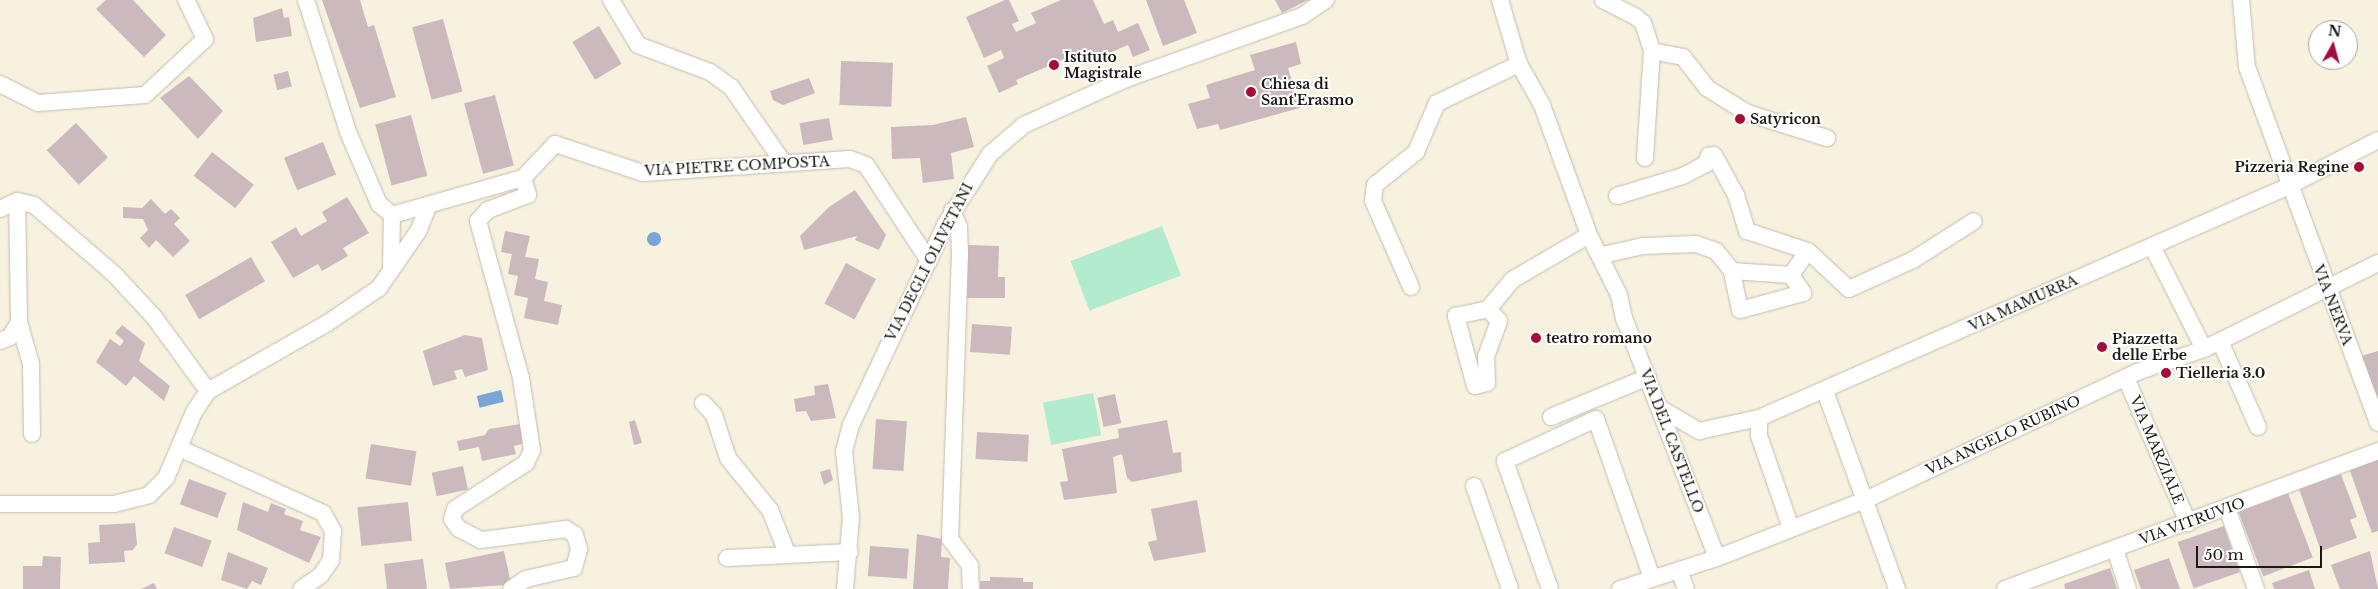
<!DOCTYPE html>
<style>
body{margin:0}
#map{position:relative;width:2378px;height:589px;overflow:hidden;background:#f7f1e0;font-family:"Libre Baskerville",serif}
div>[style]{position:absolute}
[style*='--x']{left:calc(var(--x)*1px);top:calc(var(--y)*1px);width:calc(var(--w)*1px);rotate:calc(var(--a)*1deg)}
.green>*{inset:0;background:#b3ebce;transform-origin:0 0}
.water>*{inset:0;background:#79a5d8;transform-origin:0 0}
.round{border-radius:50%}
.building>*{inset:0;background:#ccb9be;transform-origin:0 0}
.roads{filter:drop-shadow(0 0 1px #c3bcac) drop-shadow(0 0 1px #c3bcac)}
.minor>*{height:16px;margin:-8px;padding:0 8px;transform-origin:8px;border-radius:8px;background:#fff}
.dots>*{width:14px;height:14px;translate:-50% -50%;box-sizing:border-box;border:2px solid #fff;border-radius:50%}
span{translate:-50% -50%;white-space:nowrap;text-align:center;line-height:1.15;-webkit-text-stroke:4px #fff;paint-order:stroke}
.poi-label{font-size:14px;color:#1c1913;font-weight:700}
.left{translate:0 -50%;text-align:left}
.right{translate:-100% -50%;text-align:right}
.street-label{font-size:14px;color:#1c1913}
.north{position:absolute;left:2308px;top:20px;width:50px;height:50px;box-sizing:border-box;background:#fff;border:1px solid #a4a3a1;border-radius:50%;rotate:7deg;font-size:14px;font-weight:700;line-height:20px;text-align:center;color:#1c1913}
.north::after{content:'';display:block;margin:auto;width:18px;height:22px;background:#a60c3a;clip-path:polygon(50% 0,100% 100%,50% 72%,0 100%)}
.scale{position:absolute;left:2196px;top:546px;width:126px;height:22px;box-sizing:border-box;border:2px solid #1c1913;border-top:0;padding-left:6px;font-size:15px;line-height:18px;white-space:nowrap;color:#1c1913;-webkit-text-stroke:4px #fff;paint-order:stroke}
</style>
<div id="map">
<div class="green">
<i style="left:1162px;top:226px;width:53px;height:98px;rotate:69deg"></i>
<i style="left:1093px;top:393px;width:43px;height:51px;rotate:79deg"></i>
</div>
<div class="water">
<i class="round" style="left:647px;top:232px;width:14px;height:14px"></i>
<i style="left:501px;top:390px;width:12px;height:25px;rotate:76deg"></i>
</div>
<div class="building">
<i style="clip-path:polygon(106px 0,133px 0,166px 35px,144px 57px,96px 9px)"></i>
<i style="clip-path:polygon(322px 0,360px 0,368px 27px,374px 25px,396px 97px,360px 108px)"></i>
<i style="clip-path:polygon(1005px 0,1009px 0,1019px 21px,1012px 24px,1016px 32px,1036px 23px,1031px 13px,1061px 0,1093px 0,1104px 24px,1113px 20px,1118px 32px,1138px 23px,1150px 50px,1133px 57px,1128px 45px,1093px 60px,1089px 52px,1081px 52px,1016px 80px,1018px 84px,999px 93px,987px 66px,1004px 58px,1001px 50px,984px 58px,966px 17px)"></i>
<i style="clip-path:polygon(1146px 0,1184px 0,1197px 33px,1163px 46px)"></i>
<i style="clip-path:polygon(1275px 0,1308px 0,1282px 13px)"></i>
<i style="clip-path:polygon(282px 8px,284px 18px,289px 17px,292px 36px,256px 42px,253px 18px)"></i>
<i style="left:443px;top:19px;width:75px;height:32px;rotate:75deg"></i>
<i style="left:599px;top:26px;width:44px;height:31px;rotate:59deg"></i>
<i style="clip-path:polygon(1296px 42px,1301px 64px,1288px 68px,1300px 108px,1220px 130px,1218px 124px,1197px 129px,1188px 104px,1210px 98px,1206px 85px,1255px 70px,1250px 55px)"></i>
<i style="left:841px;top:61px;width:52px;height:44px;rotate:2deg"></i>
<i style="left:288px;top:71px;width:16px;height:15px;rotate:76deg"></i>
<i style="clip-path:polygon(189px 76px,223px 111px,198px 139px,160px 98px)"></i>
<i style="clip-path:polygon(809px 78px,815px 93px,783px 105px,773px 100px,770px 91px)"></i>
<i style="left:495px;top:95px;width:73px;height:32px;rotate:75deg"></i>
<i style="left:411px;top:115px;width:63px;height:37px;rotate:75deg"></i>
<i style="clip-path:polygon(966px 117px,974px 147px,951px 153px,954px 179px,923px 183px,920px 158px,892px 159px,891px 127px,933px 125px)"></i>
<i style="left:829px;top:118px;width:22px;height:30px;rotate:80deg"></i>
<i style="left:76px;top:123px;width:47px;height:40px;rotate:47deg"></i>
<i style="left:323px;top:142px;width:35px;height:42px;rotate:68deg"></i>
<i style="left:212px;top:152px;width:53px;height:30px;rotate:38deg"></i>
<i style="clip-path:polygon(855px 190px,886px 235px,879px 250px,855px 240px,857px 236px,804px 250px,800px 236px,829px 207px)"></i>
<i style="clip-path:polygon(347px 197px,369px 233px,343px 248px,348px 256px,322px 271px,318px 264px,293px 278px,271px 242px,296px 227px,301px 236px,327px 221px,322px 212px)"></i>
<i style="clip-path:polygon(151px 199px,165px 214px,171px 209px,180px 218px,174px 224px,190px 241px,173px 257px,156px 240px,149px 248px,140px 238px,148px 230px,143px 219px,123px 218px,123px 207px,142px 208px)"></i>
<i style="clip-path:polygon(505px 231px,530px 236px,525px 257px,539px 259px,535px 279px,548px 282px,544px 301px,562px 305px,558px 325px,524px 318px,528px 298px,514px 295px,518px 276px,508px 274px,512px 254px,501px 252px)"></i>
<i style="clip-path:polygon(968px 245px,999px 246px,998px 277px,1005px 277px,1005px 298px,967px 298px)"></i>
<i style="left:251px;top:257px;width:28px;height:76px;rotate:60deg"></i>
<i style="left:846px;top:263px;width:34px;height:46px;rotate:28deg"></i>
<i style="left:972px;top:324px;width:40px;height:28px;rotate:4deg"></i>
<i style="clip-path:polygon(122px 325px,145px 343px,139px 361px,170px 386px,164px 401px,134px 376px,126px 386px,96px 362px,110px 339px,120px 346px,124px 341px,115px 333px)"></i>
<i style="clip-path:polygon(465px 335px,482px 338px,488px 370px,465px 377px,462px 369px,454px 371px,457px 379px,433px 386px,423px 351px)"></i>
<i style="clip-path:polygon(2378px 351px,2378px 402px,2361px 356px)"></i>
<i style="clip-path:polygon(828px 384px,836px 418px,811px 421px,806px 411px,796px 412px,794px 399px,815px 395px,814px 386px)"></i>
<i style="left:1115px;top:394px;width:30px;height:18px;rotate:78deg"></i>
<i style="left:876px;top:419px;width:31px;height:50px;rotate:4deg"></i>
<i style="clip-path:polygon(635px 420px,642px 443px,634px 445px,629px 422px)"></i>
<i style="clip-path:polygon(1167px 420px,1173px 453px,1181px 452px,1182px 472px,1132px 482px,1127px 478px,1122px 454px,1113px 457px,1117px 493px,1064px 500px,1060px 482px,1068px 481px,1062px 449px,1119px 438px,1118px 429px)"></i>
<i style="clip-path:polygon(521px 424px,525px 443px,514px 446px,516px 454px,482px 461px,479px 447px,459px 451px,457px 441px,485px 435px,489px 429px)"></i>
<i style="left:977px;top:432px;width:52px;height:27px;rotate:3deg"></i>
<i style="left:371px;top:444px;width:46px;height:35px;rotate:9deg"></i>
<i style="clip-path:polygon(2378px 458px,2378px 531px,2372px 533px,2349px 468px)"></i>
<i style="left:463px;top:466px;width:24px;height:32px;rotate:78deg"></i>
<i style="clip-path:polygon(830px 469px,833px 480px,824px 485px,820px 472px)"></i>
<i style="clip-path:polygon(2341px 474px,2357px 517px,2350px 520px,2357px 538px,2321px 551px,2299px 489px)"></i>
<i style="left:189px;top:479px;width:40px;height:27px;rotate:20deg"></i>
<i style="left:2288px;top:493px;width:69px;height:53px;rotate:69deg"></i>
<i style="clip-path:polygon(1197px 500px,1206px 552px,1154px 561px,1148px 542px,1157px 540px,1151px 509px)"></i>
<i style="clip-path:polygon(243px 502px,268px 512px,271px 503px,286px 509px,284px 514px,303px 521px,300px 530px,321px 537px,309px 563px,237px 530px)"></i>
<i style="left:408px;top:502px;width:39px;height:51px;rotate:84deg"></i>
<i style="clip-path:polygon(135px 523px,137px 544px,133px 550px,124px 551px,125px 562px,89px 564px,88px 543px,100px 542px,99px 525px)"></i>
<i style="left:2224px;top:526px;width:49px;height:49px;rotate:71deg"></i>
<i style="left:174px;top:527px;width:40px;height:28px;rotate:20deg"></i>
<i style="clip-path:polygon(917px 534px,942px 539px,941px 557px,950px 558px,948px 589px,913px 589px)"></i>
<i style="left:870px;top:546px;width:39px;height:30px;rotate:4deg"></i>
<i style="clip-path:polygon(504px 551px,510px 579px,504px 585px,450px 589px,445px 563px)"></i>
<i style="clip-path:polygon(2370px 551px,2378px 589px,2340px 589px,2331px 565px)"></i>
<i style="clip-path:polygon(228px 552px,268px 568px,261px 585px,252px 581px,247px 589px,221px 580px)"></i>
<i style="clip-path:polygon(43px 556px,61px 557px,60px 589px,23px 589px,23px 566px,42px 566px)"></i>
<i style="clip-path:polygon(2169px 558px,2180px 589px,2141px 589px,2134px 570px)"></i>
<i style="clip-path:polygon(423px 559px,427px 589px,387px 589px,384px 564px)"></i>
<i style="clip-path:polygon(2110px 568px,2117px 589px,2065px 589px,2064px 584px)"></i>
<i style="clip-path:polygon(2309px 570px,2315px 589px,2274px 589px,2272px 583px)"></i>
<i style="clip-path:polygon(990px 577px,1023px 578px,1023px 582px,1033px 582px,1033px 589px,980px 589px,980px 581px,990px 581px)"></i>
<i style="clip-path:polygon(154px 583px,157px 589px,141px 589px)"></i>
</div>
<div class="roads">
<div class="minor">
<i style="--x:306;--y:0;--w:139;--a:72.3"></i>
<i style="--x:348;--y:132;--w:78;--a:66.7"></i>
<i style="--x:379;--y:204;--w:17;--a:40"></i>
<i style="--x:392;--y:215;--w:136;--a:-15.8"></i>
<i style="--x:523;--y:178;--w:47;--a:-46.7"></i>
<i style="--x:555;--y:144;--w:93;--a:18.2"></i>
<i style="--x:643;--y:173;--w:207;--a:-3.9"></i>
<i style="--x:850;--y:159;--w:17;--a:21"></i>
<i style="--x:866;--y:165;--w:115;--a:56.7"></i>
<i style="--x:611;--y:0;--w:52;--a:59"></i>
<i style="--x:638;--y:45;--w:77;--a:20.6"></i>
<i style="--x:710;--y:72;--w:26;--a:36"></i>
<i style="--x:731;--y:87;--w:91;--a:55.3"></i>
<i style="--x:1500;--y:0;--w:67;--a:73.5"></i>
<i style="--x:1519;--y:64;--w:47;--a:60.7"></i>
<i style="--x:1542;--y:105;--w:138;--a:70.1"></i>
<i style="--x:1589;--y:235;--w:67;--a:63.4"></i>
<i style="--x:1619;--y:295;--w:24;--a:78"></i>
<i style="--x:1624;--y:318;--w:257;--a:68.8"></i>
<i style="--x:1603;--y:0;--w:37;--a:27"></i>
<i style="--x:1636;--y:17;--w:9;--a:41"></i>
<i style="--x:1643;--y:23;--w:29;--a:72"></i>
<i style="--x:1652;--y:51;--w:32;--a:11"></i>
<i style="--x:1683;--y:57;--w:39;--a:52"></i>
<i style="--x:1707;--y:88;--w:47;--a:32"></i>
<i style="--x:1747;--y:113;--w:84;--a:17.4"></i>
<i style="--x:2241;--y:0;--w:67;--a:84.9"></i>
<i style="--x:2247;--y:67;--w:379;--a:69.8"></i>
<i style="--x:0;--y:84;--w:42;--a:26.6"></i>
<i style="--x:38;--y:103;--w:107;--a:-4.3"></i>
<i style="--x:145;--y:95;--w:82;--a:-43"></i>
<i style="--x:205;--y:39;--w:43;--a:-116"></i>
<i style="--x:1714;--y:155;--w:46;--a:61.2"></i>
<i style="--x:1736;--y:195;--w:38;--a:73"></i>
<i style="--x:1747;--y:231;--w:64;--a:18.2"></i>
<i style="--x:1808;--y:251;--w:56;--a:42.8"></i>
<i style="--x:1849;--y:289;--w:70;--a:-24.4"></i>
<i style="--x:1913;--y:260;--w:72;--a:-32.6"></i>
<i style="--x:1645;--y:158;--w:107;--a:-86.3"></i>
<i style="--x:1617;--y:196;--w:69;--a:-16.9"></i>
<i style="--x:1683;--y:176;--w:26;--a:-28"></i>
<i style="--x:1706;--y:164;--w:9;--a:-72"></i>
<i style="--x:0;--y:209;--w:19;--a:-25"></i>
<i style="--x:17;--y:201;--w:17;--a:13"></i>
<i style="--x:34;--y:205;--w:106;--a:40.8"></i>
<i style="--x:114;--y:274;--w:59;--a:47.1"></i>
<i style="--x:154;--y:317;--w:92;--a:53.9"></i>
<i style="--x:952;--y:211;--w:17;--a:66"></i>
<i style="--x:959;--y:227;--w:26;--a:88"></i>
<i style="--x:960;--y:253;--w:286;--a:92"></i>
<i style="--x:950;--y:539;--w:34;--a:53"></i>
<i style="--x:970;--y:566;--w:23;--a:88"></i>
<i style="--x:2152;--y:246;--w:115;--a:63.2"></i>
<i style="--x:1603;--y:255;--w:41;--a:-12.7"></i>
<i style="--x:1643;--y:246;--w:53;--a:-2.2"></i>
<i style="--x:1696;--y:244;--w:21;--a:19"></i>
<i style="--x:1716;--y:251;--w:26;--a:51"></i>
<i style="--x:391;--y:270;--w:55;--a:-89"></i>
<i style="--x:1732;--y:271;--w:59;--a:3.9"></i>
<i style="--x:1791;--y:275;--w:22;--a:56"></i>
<i style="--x:1803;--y:293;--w:65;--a:164.9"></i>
<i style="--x:1740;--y:310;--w:40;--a:-102"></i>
<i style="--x:1791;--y:275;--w:29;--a:-55"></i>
<i style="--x:1411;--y:287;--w:94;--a:-113.8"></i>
<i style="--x:1373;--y:201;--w:16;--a:-83"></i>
<i style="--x:1375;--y:185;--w:53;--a:-38.8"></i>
<i style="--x:1416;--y:152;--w:53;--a:-66.8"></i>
<i style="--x:1437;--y:103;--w:91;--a:-25.4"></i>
<i style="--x:1488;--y:309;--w:16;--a:47"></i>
<i style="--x:1499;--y:321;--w:37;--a:110"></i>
<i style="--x:1486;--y:356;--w:27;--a:88"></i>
<i style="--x:1487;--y:383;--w:12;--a:166"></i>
<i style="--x:1475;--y:386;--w:73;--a:-105.2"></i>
<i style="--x:1456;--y:316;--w:33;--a:-12"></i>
<i style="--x:1488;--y:309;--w:38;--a:-50"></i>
<i style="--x:1512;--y:280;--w:89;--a:-30.3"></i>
<i style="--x:19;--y:322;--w:44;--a:74.1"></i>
<i style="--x:31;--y:364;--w:70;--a:89.2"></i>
<i style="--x:0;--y:341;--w:11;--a:-22"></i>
<i style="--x:10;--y:337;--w:17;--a:-59"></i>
<i style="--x:19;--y:322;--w:121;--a:-90.9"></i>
<i style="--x:2220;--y:341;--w:94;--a:66.2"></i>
<i style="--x:2126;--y:378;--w:158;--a:66.8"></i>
<i style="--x:1825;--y:391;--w:211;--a:70"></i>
<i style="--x:703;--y:403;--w:16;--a:47"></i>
<i style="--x:714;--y:415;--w:45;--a:72"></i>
<i style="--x:728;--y:458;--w:67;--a:51.1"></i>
<i style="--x:770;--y:510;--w:46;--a:68.4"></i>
<i style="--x:1663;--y:410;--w:42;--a:30.3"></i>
<i style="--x:1699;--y:431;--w:61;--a:-12.2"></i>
<i style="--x:1759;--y:418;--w:579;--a:-23.64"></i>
<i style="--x:2289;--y:186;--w:100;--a:-27.3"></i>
<i style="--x:1551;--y:417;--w:105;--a:-22.4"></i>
<i style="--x:1759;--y:418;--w:18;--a:90"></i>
<i style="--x:1759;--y:436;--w:97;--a:70.8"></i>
<i style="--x:179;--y:448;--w:158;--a:24.3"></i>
<i style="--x:323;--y:513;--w:21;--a:61"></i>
<i style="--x:333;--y:531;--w:29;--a:94"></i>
<i style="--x:331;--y:560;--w:18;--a:124"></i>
<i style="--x:321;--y:575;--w:24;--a:145"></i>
<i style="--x:1474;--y:486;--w:109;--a:70.7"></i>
<i style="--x:0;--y:504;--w:114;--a:0"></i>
<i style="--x:114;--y:504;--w:36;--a:-14"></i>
<i style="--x:149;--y:495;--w:24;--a:-45"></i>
<i style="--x:166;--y:478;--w:72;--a:-67"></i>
<i style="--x:194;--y:412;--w:25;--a:-56"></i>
<i style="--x:208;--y:391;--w:136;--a:-29.6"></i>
<i style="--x:326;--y:324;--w:64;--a:-34.2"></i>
<i style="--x:379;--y:288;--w:70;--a:-55.4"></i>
<i style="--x:419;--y:230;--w:22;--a:-69"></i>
<i style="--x:2227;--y:508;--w:86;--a:70.3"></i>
<i style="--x:2115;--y:549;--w:42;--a:72"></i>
<i style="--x:727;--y:558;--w:123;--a:-2.8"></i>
<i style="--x:1679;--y:570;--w:20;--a:70"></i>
<i style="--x:511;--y:589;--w:18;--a:-34"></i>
<i style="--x:526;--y:579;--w:49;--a:-12.9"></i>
<i style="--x:574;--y:568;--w:20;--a:-75"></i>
<i style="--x:579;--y:549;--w:15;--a:-106"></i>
<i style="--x:575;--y:535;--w:11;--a:-146"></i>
<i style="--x:566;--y:529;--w:86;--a:172.6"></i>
<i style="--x:481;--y:540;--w:25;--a:-153"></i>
<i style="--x:459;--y:529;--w:12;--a:-125"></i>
<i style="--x:452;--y:519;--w:10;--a:-73"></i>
<i style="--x:455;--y:509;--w:85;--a:-32.9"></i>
<i style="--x:526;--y:463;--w:14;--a:-65"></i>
<i style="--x:532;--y:450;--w:73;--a:-98.7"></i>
<i style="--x:521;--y:378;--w:163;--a:-105.3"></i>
<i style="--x:478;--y:221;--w:15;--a:-48"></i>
<i style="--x:488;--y:210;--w:43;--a:-20.6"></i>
<i style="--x:528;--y:195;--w:18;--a:-106"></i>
<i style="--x:845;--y:589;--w:71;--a:-85.2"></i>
<i style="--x:851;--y:518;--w:67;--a:-96"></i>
<i style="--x:844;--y:451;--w:27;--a:-75"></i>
<i style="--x:851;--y:425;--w:221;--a:-64.8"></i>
<i style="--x:945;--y:225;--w:84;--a:-57.6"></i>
<i style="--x:990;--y:154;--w:45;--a:-40.5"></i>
<i style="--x:1024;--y:125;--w:112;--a:-24.3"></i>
<i style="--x:1126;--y:79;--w:187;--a:-19.7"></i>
<i style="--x:1302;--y:16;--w:29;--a:-34"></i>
<i style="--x:1550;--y:589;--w:136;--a:-109.4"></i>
<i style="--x:1505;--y:461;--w:100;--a:-24.8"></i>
<i style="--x:1596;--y:419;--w:169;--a:70.6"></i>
<i style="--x:1620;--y:589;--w:102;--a:-17.7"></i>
<i style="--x:1717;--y:558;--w:159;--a:-21.4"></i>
<i style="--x:1865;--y:500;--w:301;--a:-25.2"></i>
<i style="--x:2137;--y:372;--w:71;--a:-18.9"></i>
<i style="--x:2204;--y:349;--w:194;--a:-26.3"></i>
<i style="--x:2005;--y:589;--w:398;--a:-20.3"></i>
</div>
</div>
<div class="dots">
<i style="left:1054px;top:65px;background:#a60c3a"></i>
<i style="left:1251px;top:92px;background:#a60c3a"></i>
<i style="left:1740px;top:119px;background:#a60c3a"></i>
<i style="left:2359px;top:167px;background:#a60c3a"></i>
<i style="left:1536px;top:338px;background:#a60c3a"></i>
<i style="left:2102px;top:347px;background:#a60c3a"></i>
<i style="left:2166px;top:373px;background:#a60c3a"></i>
</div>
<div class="poi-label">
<span class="left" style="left:1064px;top:65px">Istituto<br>Magistrale</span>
<span class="left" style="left:1261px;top:92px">Chiesa di<br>Sant'Erasmo</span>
<span class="left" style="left:1750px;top:119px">Satyricon</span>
<span class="right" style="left:2349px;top:167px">Pizzeria Regine</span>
<span class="left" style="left:1546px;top:338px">teatro romano</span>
<span class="left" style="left:2112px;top:347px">Piazzetta<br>delle Erbe</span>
<span class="left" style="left:2176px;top:373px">Tielleria 3.0</span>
</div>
<div class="street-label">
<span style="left:737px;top:166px;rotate:-3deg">VIA PIETRE COMPOSTA</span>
<span style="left:929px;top:262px;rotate:-63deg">VIA DEGLI OLIVETANI</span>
<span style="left:2023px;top:303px;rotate:-24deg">VIA MAMURRA</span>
<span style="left:2333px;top:305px;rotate:69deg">VIA NERVA</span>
<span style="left:2003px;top:435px;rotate:-25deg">VIA ANGELO RUBINO</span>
<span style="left:1672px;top:441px;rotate:69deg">VIA DEL CASTELLO</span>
<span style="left:2157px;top:450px;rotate:67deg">VIA MARZIALE</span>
<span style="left:2192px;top:521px;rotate:-20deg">VIA VITRUVIO</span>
</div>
<div class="north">N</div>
<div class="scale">50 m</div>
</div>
